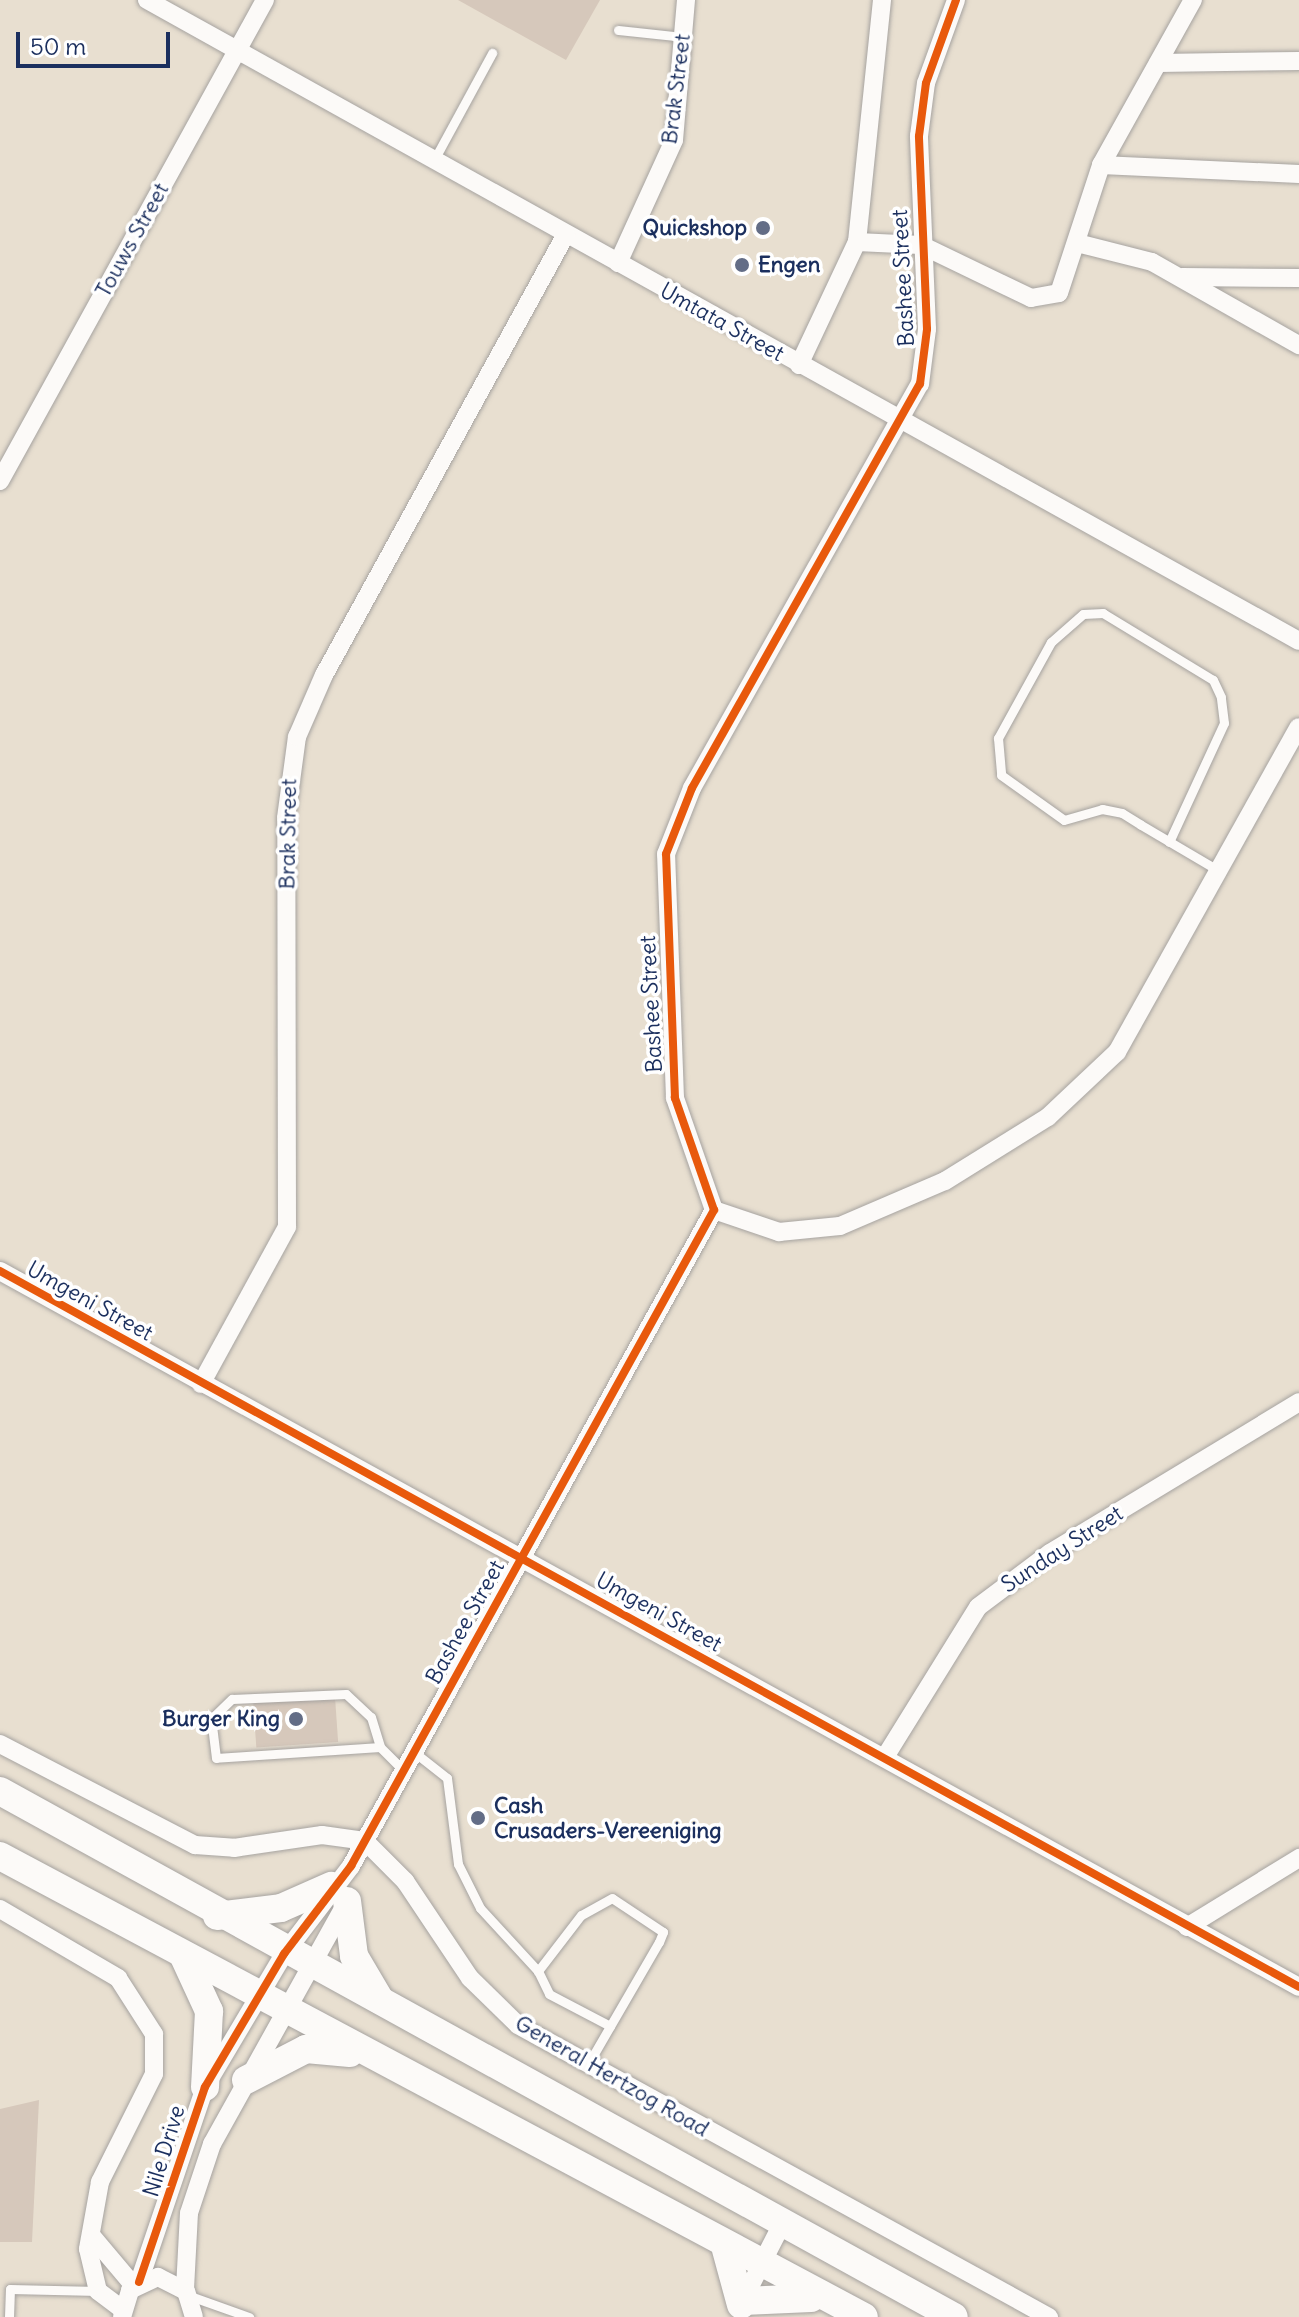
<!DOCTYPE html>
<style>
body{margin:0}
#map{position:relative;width:1299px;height:2317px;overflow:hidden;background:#e8dfd0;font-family:Delius,sans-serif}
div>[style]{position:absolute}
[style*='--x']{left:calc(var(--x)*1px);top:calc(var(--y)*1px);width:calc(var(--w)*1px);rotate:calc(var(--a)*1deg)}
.building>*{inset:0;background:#d6c8bb;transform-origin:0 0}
.roads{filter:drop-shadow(0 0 2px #a6a3a0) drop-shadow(0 0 2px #a6a3a0)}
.lane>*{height:9px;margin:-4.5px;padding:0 4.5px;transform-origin:4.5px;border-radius:4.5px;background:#fcfaf8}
.street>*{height:18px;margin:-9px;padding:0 9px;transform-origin:9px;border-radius:9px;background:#fcfaf8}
.primary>*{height:28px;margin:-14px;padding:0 14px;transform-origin:14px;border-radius:14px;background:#fcfaf8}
.cycleway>*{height:8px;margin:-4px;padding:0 4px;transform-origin:4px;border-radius:4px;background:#e8590c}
.dots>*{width:22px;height:22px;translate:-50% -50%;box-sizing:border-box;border:4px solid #fff;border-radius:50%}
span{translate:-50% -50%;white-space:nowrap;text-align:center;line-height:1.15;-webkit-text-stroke:7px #fff;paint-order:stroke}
.street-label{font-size:22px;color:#1b2f5e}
.poi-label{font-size:22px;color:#1b2f5e;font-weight:700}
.right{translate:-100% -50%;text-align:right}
.left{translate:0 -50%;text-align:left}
.scale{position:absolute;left:16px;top:32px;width:154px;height:36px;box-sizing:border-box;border:4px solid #1b2f5e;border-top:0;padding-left:10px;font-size:24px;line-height:28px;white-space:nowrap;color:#1b2f5e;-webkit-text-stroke:6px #fff;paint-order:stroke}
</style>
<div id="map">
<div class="building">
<i style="clip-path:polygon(458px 0,600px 0,566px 60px)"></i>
<i style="left:335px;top:1697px;width:45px;height:82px;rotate:86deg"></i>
<i style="clip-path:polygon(39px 2100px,32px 2242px,0 2242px,0 2109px)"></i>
</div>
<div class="roads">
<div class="lane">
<i style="--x:618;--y:30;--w:65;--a:6.1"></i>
<i style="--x:434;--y:160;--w:122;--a:-61.5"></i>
<i style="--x:1169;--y:842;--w:131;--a:-65.2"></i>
<i style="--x:1224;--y:723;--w:26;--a:-97"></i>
<i style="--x:1221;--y:697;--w:19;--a:-115"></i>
<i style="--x:1213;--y:680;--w:129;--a:-148.7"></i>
<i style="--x:1103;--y:613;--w:20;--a:177"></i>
<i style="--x:1083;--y:614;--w:43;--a:138.8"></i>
<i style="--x:1051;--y:642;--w:110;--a:118.9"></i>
<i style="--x:998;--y:738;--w:37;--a:85"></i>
<i style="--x:1001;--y:775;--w:77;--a:35.5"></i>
<i style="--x:1064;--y:820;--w:40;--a:-16"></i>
<i style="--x:1102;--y:809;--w:20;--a:11"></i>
<i style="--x:1122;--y:813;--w:22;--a:32"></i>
<i style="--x:1141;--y:825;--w:91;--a:30.5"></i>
<i style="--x:380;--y:1747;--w:164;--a:176.2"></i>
<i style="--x:216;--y:1758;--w:39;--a:-97"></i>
<i style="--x:211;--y:1719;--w:29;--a:-44"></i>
<i style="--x:232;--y:1699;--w:114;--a:-2.5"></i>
<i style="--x:346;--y:1694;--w:34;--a:43"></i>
<i style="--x:371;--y:1717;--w:31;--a:73"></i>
<i style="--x:380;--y:1747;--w:34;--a:45"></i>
<i style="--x:414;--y:1752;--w:42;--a:38.2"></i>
<i style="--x:447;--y:1778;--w:87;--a:82.7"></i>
<i style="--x:458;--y:1864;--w:49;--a:63.4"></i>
<i style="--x:480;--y:1908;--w:86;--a:47.4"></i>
<i style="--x:587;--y:2066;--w:143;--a:-59.9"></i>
<i style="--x:659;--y:1942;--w:11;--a:-68"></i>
<i style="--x:663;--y:1932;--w:61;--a:-146.3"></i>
<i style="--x:612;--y:1898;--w:35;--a:151"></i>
<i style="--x:581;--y:1915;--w:71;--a:127.5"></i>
<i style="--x:538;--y:1971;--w:25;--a:64"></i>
<i style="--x:549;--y:1994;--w:69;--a:27.7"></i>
<i style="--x:190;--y:2296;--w:63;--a:19.6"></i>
<i style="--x:9;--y:2317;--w:28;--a:-88"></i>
<i style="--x:10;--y:2289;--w:88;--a:1.3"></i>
</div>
<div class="street">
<i style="--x:147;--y:0;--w:1318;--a:29.09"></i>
<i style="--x:1158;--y:63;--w:141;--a:-0.8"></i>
<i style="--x:1101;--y:165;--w:198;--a:2.6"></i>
<i style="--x:857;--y:242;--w:64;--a:2.7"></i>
<i style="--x:921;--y:245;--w:122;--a:25.7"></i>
<i style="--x:1031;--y:298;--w:28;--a:-10"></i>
<i style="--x:1059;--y:293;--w:135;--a:-71.8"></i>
<i style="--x:1101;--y:165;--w:189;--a:-60.9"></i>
<i style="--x:1077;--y:243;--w:77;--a:14.2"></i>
<i style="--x:1152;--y:262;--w:169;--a:29.5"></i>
<i style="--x:618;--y:263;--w:135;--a:-65.5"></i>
<i style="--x:674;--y:140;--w:141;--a:-85.1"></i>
<i style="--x:1182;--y:277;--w:117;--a:0.5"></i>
<i style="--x:799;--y:365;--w:136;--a:-64.8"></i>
<i style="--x:857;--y:242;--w:243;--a:-84.1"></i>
<i style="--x:0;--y:481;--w:549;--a:-61.15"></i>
<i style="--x:714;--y:1210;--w:69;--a:18.7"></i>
<i style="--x:779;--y:1232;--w:61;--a:-5.6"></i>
<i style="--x:840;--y:1226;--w:114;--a:-23.2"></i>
<i style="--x:945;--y:1181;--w:121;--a:-31.9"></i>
<i style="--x:1048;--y:1117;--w:95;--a:-43.3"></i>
<i style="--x:1117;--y:1052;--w:372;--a:-60.8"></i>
<i style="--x:0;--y:1271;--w:1483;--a:28.86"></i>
<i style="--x:201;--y:1384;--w:179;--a:-61.3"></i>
<i style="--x:287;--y:1227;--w:409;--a:-90.1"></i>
<i style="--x:286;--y:818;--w:82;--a:-82.3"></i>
<i style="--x:297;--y:737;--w:68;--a:-66.5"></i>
<i style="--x:324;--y:675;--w:503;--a:-61.24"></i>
<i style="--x:0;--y:1744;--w:220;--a:27.4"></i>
<i style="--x:195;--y:1845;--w:39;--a:4"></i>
<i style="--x:234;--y:1848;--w:89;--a:-8.4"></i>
<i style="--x:322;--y:1835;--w:43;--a:7.9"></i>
<i style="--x:365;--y:1841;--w:57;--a:45"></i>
<i style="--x:405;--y:1881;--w:117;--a:56.2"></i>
<i style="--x:470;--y:1978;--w:67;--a:44.4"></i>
<i style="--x:518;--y:2025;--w:606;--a:28.81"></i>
<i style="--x:885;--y:1757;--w:176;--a:-58.2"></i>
<i style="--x:978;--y:1607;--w:90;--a:-36.9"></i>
<i style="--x:1050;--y:1553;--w:291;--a:-31.2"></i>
<i style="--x:0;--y:1909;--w:137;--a:30.3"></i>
<i style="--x:118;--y:1978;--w:67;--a:57.3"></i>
<i style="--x:154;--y:2034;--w:40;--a:90"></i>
<i style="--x:154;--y:2074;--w:121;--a:116.6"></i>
<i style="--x:100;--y:2182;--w:68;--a:100.2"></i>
<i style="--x:88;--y:2249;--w:43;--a:76.6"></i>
<i style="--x:98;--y:2291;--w:30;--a:37"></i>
<i style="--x:1187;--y:1927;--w:132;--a:-31.6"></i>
<i style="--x:91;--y:2235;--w:67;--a:49.9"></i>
<i style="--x:139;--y:2282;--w:206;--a:-71.3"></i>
<i style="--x:205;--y:2087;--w:155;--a:-59.3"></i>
<i style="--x:284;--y:1954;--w:111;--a:-52.7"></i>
<i style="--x:351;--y:1866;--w:750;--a:-61.04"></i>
<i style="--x:714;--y:1210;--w:119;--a:-109.2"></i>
<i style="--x:675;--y:1098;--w:244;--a:-92.1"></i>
<i style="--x:666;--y:854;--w:71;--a:-68.5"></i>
<i style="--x:692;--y:788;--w:464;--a:-60.6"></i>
<i style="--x:920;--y:384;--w:55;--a:-82.7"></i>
<i style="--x:927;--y:329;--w:193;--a:-92.4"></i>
<i style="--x:919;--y:136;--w:53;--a:-82.5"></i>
<i style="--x:926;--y:83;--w:88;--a:-70.1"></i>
<i style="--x:185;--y:2289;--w:76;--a:-87"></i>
<i style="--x:189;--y:2213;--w:73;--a:-71.6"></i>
<i style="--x:212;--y:2144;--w:278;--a:-60.9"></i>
<i style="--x:740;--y:2306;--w:90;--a:-62.9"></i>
<i style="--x:122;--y:2317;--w:28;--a:-73"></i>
<i style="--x:130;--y:2290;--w:31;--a:-25"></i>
<i style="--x:158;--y:2277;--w:31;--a:27"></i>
<i style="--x:186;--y:2291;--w:27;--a:73"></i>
</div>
<div class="primary">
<i style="--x:0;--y:1791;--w:1089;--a:28.87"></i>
<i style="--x:0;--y:1856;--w:979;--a:28.08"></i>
<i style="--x:347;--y:1901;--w:55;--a:82.7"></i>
<i style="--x:354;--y:1956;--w:51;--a:59.4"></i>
<i style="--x:217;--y:1916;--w:64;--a:-7.1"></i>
<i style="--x:281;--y:1908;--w:55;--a:-23.7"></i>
<i style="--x:184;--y:1957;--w:60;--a:65.2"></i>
<i style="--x:209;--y:2011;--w:76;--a:93"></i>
<i style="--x:246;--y:2080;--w:68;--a:-27.3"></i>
<i style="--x:306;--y:2049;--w:44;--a:5.2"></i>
<i style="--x:725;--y:2246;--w:61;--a:74.8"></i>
<i style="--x:743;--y:2301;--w:68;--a:-2.5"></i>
</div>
</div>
<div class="cycleway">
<i style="--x:0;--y:1271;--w:1483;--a:28.86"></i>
<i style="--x:139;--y:2282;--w:206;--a:-71.3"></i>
<i style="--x:205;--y:2087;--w:155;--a:-59.3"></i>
<i style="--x:284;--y:1954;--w:111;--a:-52.7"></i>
<i style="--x:351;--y:1866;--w:750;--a:-61.04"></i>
<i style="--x:714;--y:1210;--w:119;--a:-109.2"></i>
<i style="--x:675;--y:1098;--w:244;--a:-92.1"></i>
<i style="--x:666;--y:854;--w:71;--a:-68.5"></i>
<i style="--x:692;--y:788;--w:464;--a:-60.6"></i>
<i style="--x:920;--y:384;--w:55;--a:-82.7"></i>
<i style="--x:927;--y:329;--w:193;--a:-92.4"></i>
<i style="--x:919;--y:136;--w:53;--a:-82.5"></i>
<i style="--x:926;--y:83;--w:88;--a:-70.1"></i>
</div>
<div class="dots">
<i style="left:763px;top:228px;background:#636d86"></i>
<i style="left:742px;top:265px;background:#636d86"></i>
<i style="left:296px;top:1719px;background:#636d86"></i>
<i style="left:478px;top:1818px;background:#636d86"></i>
</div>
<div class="street-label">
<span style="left:676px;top:89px;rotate:-83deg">Brak Street</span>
<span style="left:132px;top:240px;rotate:-61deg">Touws Street</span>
<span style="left:903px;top:278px;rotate:-93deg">Bashee Street</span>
<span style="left:722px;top:322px;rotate:29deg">Umtata Street</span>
<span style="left:288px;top:834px;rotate:-89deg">Brak Street</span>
<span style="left:651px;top:1004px;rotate:-93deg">Bashee Street</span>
<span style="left:90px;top:1301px;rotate:29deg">Umgeni Street</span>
<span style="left:1062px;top:1549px;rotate:-33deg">Sunday Street</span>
<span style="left:659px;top:1612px;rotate:29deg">Umgeni Street</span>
<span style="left:465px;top:1622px;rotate:-61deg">Bashee Street</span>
<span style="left:612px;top:2076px;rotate:30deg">General Hertzog Road</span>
<span style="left:164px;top:2151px;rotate:-73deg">Nile Drive</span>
</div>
<div class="poi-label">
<span class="right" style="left:747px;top:228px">Quickshop</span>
<span class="left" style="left:758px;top:265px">Engen</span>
<span class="right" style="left:280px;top:1719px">Burger King</span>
<span class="left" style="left:494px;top:1818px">Cash<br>Crusaders-Vereeniging</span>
</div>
<div class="scale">50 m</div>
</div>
